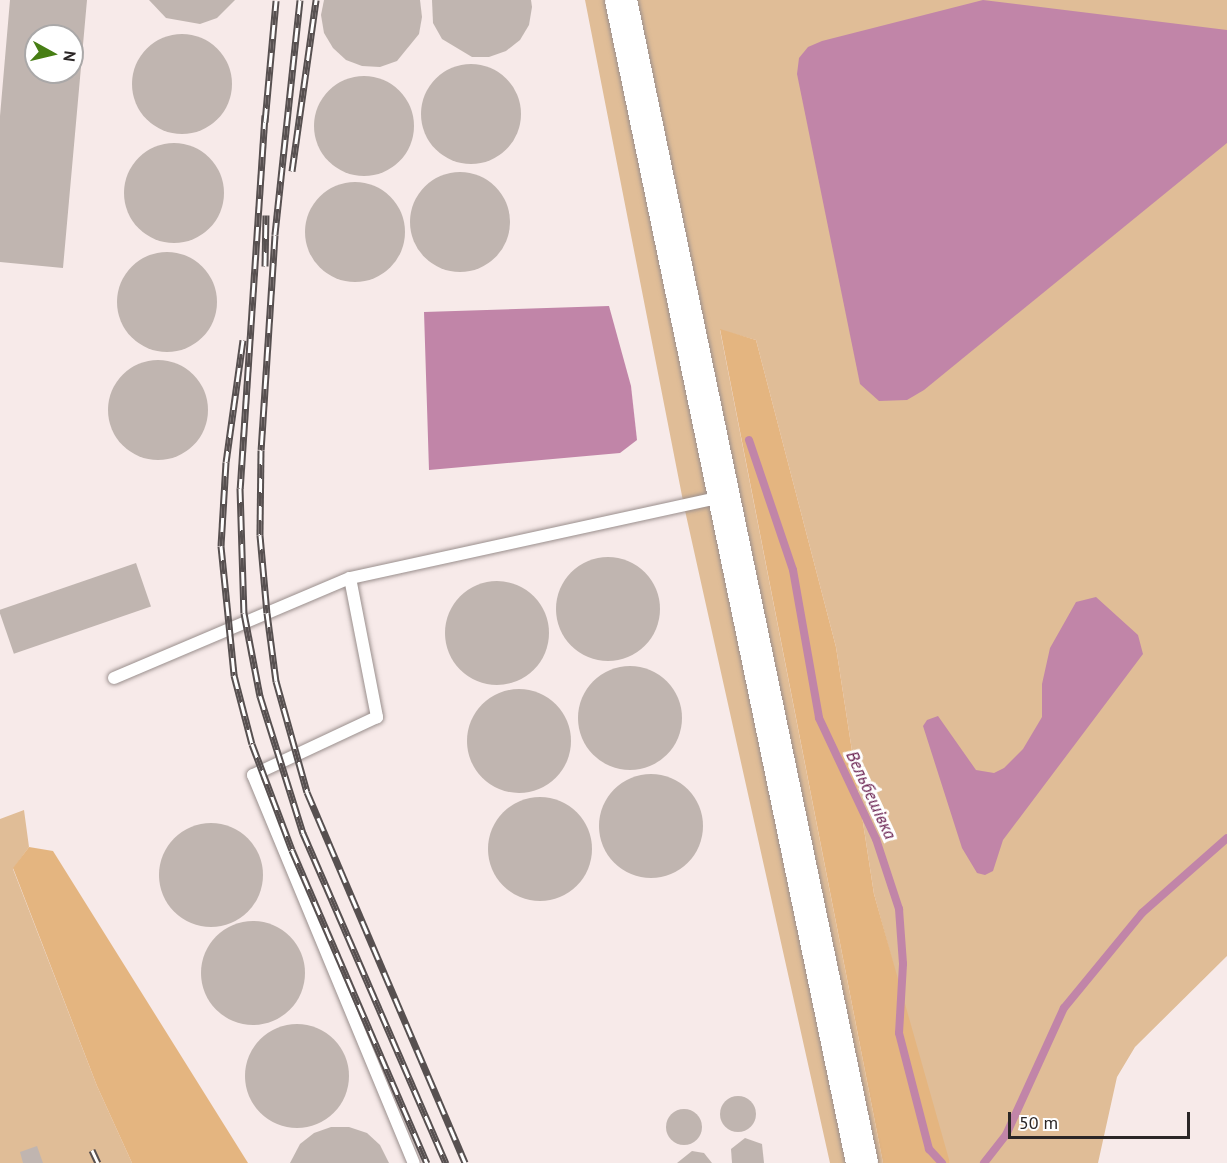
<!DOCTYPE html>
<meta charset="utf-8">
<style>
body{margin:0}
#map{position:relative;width:1227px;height:1163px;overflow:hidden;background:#f7eae9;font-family:"PT Sans",sans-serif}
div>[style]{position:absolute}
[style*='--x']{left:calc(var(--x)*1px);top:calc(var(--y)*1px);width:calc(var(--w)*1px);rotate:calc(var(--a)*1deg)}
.green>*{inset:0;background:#e0bd97}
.forest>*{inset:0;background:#e4b580}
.water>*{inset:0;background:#c185a8}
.stream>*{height:8px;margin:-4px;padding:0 4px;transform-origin:4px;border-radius:4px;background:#c185a8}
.building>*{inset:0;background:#c0b5b0;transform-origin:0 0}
.round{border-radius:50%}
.roads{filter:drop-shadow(0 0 2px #9a8f8d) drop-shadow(0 0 2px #9a8f8d)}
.service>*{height:12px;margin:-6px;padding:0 6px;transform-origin:6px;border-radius:6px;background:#fff}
.tertiary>*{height:32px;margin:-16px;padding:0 16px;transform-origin:16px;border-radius:16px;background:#fff}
.rail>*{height:7px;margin-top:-3.5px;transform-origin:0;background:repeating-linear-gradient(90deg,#fff 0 14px,#575050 0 28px);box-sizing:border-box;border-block:2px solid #575050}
span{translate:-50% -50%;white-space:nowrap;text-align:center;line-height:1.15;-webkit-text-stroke:6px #fff;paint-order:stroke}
.water-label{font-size:18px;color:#692050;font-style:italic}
.north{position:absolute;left:24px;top:24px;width:60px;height:60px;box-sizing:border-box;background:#fff;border:2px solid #aaa8a8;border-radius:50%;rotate:98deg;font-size:16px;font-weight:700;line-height:24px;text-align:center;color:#2b2626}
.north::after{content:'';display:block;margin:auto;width:21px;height:27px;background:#477e14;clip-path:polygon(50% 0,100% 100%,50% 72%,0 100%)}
.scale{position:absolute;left:1008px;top:1112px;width:182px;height:27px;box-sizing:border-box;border:3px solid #2b2626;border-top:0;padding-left:8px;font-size:18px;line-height:21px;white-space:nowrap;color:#2b2626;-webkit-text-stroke:4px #fff;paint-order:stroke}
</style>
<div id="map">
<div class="green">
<i style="clip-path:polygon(585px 0,1227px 0,1227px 956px,1135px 1047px,1117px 1077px,1098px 1163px,950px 1163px,945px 1154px,874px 894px,836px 647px,756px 340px,720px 330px,883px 1163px,830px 1163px,684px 506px)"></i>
<i style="clip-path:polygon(24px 810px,29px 847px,13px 869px,97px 1086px,132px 1163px,0 1163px,0 819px)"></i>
</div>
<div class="forest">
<i style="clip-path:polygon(720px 329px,756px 340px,836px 647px,874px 894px,950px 1163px,883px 1163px)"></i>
<i style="clip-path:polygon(29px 847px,53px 851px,248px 1163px,132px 1163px,97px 1086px,13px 868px)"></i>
</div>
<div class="water">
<i style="clip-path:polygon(983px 0,1227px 30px,1227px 143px,924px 390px,907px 400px,879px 401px,860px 384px,797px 74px,799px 58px,808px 47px,822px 41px)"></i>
<i style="clip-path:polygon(609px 306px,631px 386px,637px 440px,620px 453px,429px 470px,424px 312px)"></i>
<i style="clip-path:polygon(1096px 597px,1138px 635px,1143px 654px,1003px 840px,993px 871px,985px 875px,977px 873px,962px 848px,923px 726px,927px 720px,938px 716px,976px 770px,994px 773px,1004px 768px,1023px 749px,1042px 717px,1042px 684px,1050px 648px,1076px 602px)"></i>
</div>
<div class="stream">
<i style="--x:749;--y:440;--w:137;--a:71.3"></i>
<i style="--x:793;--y:570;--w:150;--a:80"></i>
<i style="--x:819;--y:718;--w:134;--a:64.8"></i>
<i style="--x:876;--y:839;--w:74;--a:71.8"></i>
<i style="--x:899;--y:909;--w:55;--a:85.8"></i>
<i style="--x:903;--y:964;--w:69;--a:93.3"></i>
<i style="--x:899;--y:1033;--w:120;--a:75.5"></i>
<i style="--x:929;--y:1149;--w:19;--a:47"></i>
<i style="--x:984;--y:1163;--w:36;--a:-52"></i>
<i style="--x:1006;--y:1135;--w:140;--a:-65.5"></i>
<i style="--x:1064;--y:1008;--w:123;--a:-50.6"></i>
<i style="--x:1142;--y:913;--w:113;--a:-41.4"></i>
</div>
<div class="building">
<i style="clip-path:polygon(evenodd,10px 0,87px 0,63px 268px,0 262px,0 116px,10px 0,36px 36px,72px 36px,72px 72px,36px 72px,36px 36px)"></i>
<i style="clip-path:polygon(149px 0,235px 0,217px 18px,200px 24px,166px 18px)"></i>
<i style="clip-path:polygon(324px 0,420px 0,422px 17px,419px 34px,397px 61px,380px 67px,362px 66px,346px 60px,333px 48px,324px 33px,321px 15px)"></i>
<i style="clip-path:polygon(432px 0,531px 0,532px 7px,529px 25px,520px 40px,506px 51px,489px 57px,472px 57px,442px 39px,433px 23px)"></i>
<i class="round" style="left:132px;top:34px;width:100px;height:100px"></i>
<i class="round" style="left:421px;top:64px;width:100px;height:100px"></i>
<i class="round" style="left:314px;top:76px;width:100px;height:100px"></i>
<i class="round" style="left:124px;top:143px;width:100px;height:100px"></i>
<i class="round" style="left:410px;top:172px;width:100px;height:100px"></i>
<i class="round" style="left:305px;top:182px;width:100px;height:100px"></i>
<i class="round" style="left:117px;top:252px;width:100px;height:100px"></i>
<i class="round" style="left:108px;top:360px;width:100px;height:100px"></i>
<i class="round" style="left:556px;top:557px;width:104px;height:104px"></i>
<i style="left:136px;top:563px;width:46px;height:145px;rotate:71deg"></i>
<i class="round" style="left:445px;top:581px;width:104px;height:104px"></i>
<i class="round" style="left:578px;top:666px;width:104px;height:104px"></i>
<i class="round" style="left:467px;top:689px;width:104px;height:104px"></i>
<i class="round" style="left:599px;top:774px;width:104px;height:104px"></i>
<i class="round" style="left:488px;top:797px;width:104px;height:104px"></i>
<i class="round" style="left:159px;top:823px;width:104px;height:104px"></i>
<i class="round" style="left:201px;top:921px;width:104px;height:104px"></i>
<i class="round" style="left:245px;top:1024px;width:104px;height:104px"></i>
<i class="round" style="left:720px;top:1096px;width:36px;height:36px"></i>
<i class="round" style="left:666px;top:1109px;width:36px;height:36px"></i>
<i style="clip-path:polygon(331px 1127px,349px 1127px,367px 1133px,380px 1145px,389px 1163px,290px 1163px,300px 1144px,314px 1133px)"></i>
<i style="clip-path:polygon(745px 1138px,762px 1144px,764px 1163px,732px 1163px,731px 1149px)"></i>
<i style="clip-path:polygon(37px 1146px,43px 1163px,23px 1163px,20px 1152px)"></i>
<i style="clip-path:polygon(692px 1151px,704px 1153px,712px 1163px,677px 1163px)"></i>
</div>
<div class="roads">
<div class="service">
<i style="--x:350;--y:578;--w:142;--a:79"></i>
<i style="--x:377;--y:717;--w:137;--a:154.9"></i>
<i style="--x:253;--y:775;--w:420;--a:67.5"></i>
<i style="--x:114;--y:678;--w:256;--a:-23"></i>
<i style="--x:350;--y:578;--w:381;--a:-12.3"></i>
</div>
<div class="tertiary">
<i style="--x:621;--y:0;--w:1188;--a:78.29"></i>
</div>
</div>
<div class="rail">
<i style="--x:300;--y:0;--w:236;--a:96.1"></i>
<i style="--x:275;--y:235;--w:215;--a:93.7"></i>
<i style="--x:261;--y:450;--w:85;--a:90.7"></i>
<i style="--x:260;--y:535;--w:78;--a:84.9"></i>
<i style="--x:267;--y:613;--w:69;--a:82.5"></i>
<i style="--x:276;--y:681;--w:115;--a:74.4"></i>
<i style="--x:307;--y:792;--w:403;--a:66.9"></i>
<i style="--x:265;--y:115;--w:374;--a:93.8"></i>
<i style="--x:240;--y:488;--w:125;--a:88.2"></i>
<i style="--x:244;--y:613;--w:85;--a:79.1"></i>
<i style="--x:260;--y:696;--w:144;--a:72.6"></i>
<i style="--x:303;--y:833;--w:360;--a:66.6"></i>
<i style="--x:265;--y:122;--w:122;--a:-84.8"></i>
<i style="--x:292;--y:171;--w:173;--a:-82"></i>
<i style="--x:265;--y:266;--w:51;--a:-88.9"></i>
<i style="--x:243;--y:340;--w:123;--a:97.9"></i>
<i style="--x:226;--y:462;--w:84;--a:93.4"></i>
<i style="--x:221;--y:546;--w:130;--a:84.2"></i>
<i style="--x:234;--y:675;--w:71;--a:75.4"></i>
<i style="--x:252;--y:744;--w:113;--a:69.3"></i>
<i style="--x:292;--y:850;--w:341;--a:66.7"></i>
<i style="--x:92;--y:1150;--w:14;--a:65"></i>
</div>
<div class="water-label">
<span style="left:871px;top:795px;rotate:65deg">Вельбешівка</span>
</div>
<div class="north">N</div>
<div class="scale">50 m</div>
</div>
